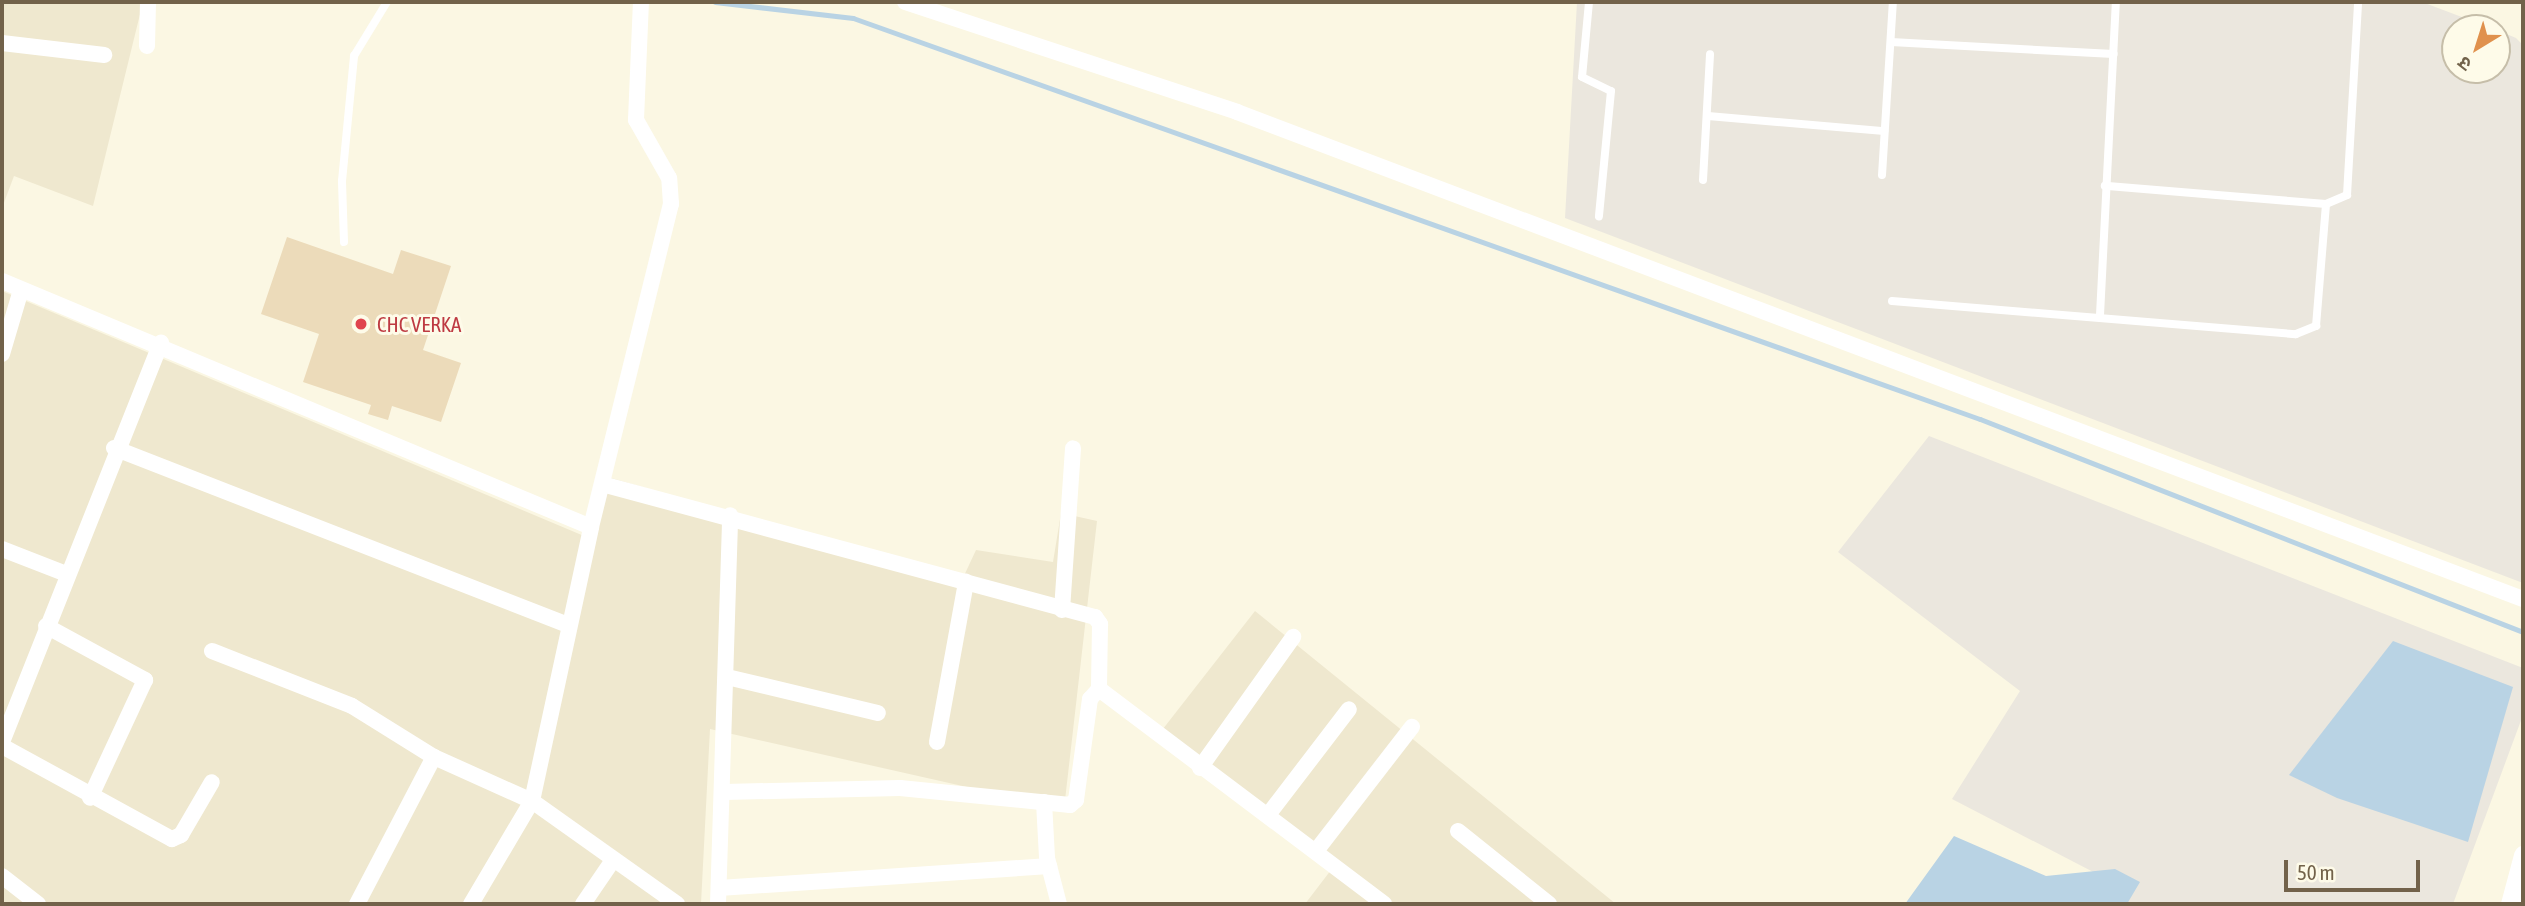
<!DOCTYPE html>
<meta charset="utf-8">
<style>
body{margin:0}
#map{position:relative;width:2525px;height:906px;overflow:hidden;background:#fbf7e3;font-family:"Asap Condensed","Noto Sans Devanagari",sans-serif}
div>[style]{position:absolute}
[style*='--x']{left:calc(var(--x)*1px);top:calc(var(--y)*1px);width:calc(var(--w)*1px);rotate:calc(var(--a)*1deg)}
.residential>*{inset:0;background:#efe8cf}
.industrial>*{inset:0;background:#ebe7de}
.water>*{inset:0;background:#b9d3e4}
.stream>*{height:5px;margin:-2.5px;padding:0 2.5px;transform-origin:2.5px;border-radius:2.5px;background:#b9d3e4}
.building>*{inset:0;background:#ecdbba}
.service>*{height:8px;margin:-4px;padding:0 4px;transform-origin:4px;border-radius:4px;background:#fff}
.minor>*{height:16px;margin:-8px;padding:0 8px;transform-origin:8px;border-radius:8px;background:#fff}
.tertiary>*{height:19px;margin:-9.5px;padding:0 9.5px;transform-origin:9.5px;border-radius:9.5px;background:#fff}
.dots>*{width:19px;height:19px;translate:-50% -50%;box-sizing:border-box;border:4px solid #fefbe9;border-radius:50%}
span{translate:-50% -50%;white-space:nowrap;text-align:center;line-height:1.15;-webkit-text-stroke:6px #fefbe9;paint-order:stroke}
.health-label{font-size:21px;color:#be3a42}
.left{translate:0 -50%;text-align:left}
.frame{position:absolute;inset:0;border:4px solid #72624a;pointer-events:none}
.north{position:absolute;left:2441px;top:14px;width:70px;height:70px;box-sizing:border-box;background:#fefbe9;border:2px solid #c6bea9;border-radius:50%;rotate:218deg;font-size:19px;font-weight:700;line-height:28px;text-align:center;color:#72624a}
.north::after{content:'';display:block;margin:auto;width:24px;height:32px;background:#e0914d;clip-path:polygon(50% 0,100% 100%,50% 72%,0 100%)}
.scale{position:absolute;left:2284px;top:860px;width:136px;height:32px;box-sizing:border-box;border:4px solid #72624a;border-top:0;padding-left:9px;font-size:21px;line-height:24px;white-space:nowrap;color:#72624a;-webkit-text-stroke:5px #fefbe9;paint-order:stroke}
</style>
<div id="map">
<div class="residential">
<i style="clip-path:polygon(2px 2px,143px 2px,93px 206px,14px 176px,2px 208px)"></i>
<i style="clip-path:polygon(2px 291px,584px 536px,601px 475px,962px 580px,976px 550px,1053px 562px,1061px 513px,1097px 521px,1064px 809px,710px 729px,701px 904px,2px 904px)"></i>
<i style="clip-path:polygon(1255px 611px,1616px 904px,1305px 904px,1331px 870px,1159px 734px)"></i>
</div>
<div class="industrial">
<i style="clip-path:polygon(1577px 2px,2422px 2px,2491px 28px,2455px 28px,2455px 70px,2497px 70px,2497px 30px,2516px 38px,2523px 45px,2523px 583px,1565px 218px)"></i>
<i style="clip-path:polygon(1929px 436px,2523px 668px,2523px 715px,2453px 904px,2127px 904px,2130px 891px,1952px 799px,2020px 691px,1838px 552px)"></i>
</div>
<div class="water">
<i style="clip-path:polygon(2393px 641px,2513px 687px,2468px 842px,2337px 798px,2289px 775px)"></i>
<i style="clip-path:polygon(1954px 836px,2046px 876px,2115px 869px,2140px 882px,2127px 904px,1905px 904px)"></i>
</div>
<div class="stream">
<i style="--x:715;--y:2;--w:139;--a:6.6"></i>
<i style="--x:853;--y:18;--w:1196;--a:19.59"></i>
<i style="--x:1980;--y:419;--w:583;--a:21.42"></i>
</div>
<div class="building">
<i style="clip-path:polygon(287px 237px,393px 274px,401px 250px,451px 266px,423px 350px,461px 363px,441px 422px,392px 406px,388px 420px,368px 414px,371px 405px,303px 382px,319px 334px,261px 314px)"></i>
</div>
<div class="service">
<i style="--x:1589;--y:2;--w:75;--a:95.3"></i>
<i style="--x:1582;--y:77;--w:32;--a:26"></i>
<i style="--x:1611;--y:91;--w:126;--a:95.5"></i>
<i style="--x:1891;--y:42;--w:223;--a:3.1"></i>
<i style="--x:1708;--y:116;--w:177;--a:4.9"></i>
<i style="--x:1882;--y:175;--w:173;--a:-86.4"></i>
<i style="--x:1703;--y:180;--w:126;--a:-86.8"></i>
<i style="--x:2326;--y:204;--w:23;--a:-23"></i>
<i style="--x:2347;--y:195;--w:193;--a:-86.7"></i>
<i style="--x:344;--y:242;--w:61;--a:-91.9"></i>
<i style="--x:342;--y:181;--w:126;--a:-84.5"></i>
<i style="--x:354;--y:56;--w:63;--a:-58.6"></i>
<i style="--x:1892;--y:301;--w:405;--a:4.7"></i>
<i style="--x:2296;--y:334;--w:22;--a:-22"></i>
<i style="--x:2316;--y:326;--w:122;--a:-85.3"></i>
<i style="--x:2326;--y:204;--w:222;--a:-175.3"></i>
<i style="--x:2100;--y:315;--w:313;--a:-87.1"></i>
</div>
<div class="minor">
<i style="--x:905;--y:2;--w:350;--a:18.3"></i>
<i style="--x:1237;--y:112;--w:1375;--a:20.74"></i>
<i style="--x:2;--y:43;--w:103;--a:6.7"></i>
<i style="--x:147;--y:46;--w:44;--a:-88.7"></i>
<i style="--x:2;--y:281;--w:638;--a:22.67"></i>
<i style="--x:2;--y:354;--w:67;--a:-73.5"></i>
<i style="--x:114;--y:448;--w:488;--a:21.3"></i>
<i style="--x:602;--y:484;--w:511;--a:15.1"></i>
<i style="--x:1095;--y:617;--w:9;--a:54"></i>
<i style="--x:1100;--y:624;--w:65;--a:90.9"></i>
<i style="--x:1099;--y:689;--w:357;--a:37"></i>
<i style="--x:2;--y:549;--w:66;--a:21.2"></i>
<i style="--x:1062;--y:610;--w:162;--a:-86.1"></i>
<i style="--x:46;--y:626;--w:113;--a:28.6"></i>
<i style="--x:145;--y:680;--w:130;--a:115"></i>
<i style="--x:212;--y:651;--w:150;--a:21.4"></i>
<i style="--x:352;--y:706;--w:97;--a:31.9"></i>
<i style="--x:434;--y:757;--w:107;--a:24.2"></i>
<i style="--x:532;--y:801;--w:178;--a:35.4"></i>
<i style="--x:727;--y:677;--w:155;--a:13.4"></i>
<i style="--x:2;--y:742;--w:430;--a:-68.3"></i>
<i style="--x:937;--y:742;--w:163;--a:-79.7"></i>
<i style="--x:2;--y:746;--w:194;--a:28.7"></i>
<i style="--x:172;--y:839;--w:10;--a:-24"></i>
<i style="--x:181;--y:835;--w:61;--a:-59.7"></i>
<i style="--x:1200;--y:768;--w:161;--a:-54.6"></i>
<i style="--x:724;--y:792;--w:176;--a:-1.3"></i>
<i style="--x:900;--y:788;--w:171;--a:5.7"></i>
<i style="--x:1070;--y:805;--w:8;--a:-40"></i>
<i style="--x:1076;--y:800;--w:102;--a:-82.1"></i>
<i style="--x:1090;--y:699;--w:13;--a:-48"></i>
<i style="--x:1044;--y:802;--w:56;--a:86.9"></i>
<i style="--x:1047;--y:858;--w:48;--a:75.4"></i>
<i style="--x:1268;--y:815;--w:133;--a:-52.6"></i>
<i style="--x:1458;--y:831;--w:117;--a:38.7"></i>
<i style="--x:1316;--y:851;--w:157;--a:-52.3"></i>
<i style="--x:2;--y:876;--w:46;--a:37.9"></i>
<i style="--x:719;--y:888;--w:331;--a:-3.8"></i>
<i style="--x:357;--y:904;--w:166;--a:-62.4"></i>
<i style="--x:471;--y:904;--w:120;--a:-59.4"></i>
<i style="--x:532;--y:801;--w:280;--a:-77.8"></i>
<i style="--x:591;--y:527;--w:333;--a:-76.1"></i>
<i style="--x:671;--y:204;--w:26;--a:-94"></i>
<i style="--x:669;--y:178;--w:67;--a:-119.6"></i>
<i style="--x:636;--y:120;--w:118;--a:-87.6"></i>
<i style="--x:583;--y:904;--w:50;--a:-55.7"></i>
<i style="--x:718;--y:904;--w:389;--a:-88.2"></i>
</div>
<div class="tertiary">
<i style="--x:2510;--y:904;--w:51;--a:-75.1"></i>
</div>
<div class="dots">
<i style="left:361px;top:324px;background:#e0444e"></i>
</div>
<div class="health-label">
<span class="left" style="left:377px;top:324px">CHC VERKA</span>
</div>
<div class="frame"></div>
<div class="north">उ</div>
<div class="scale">50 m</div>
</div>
